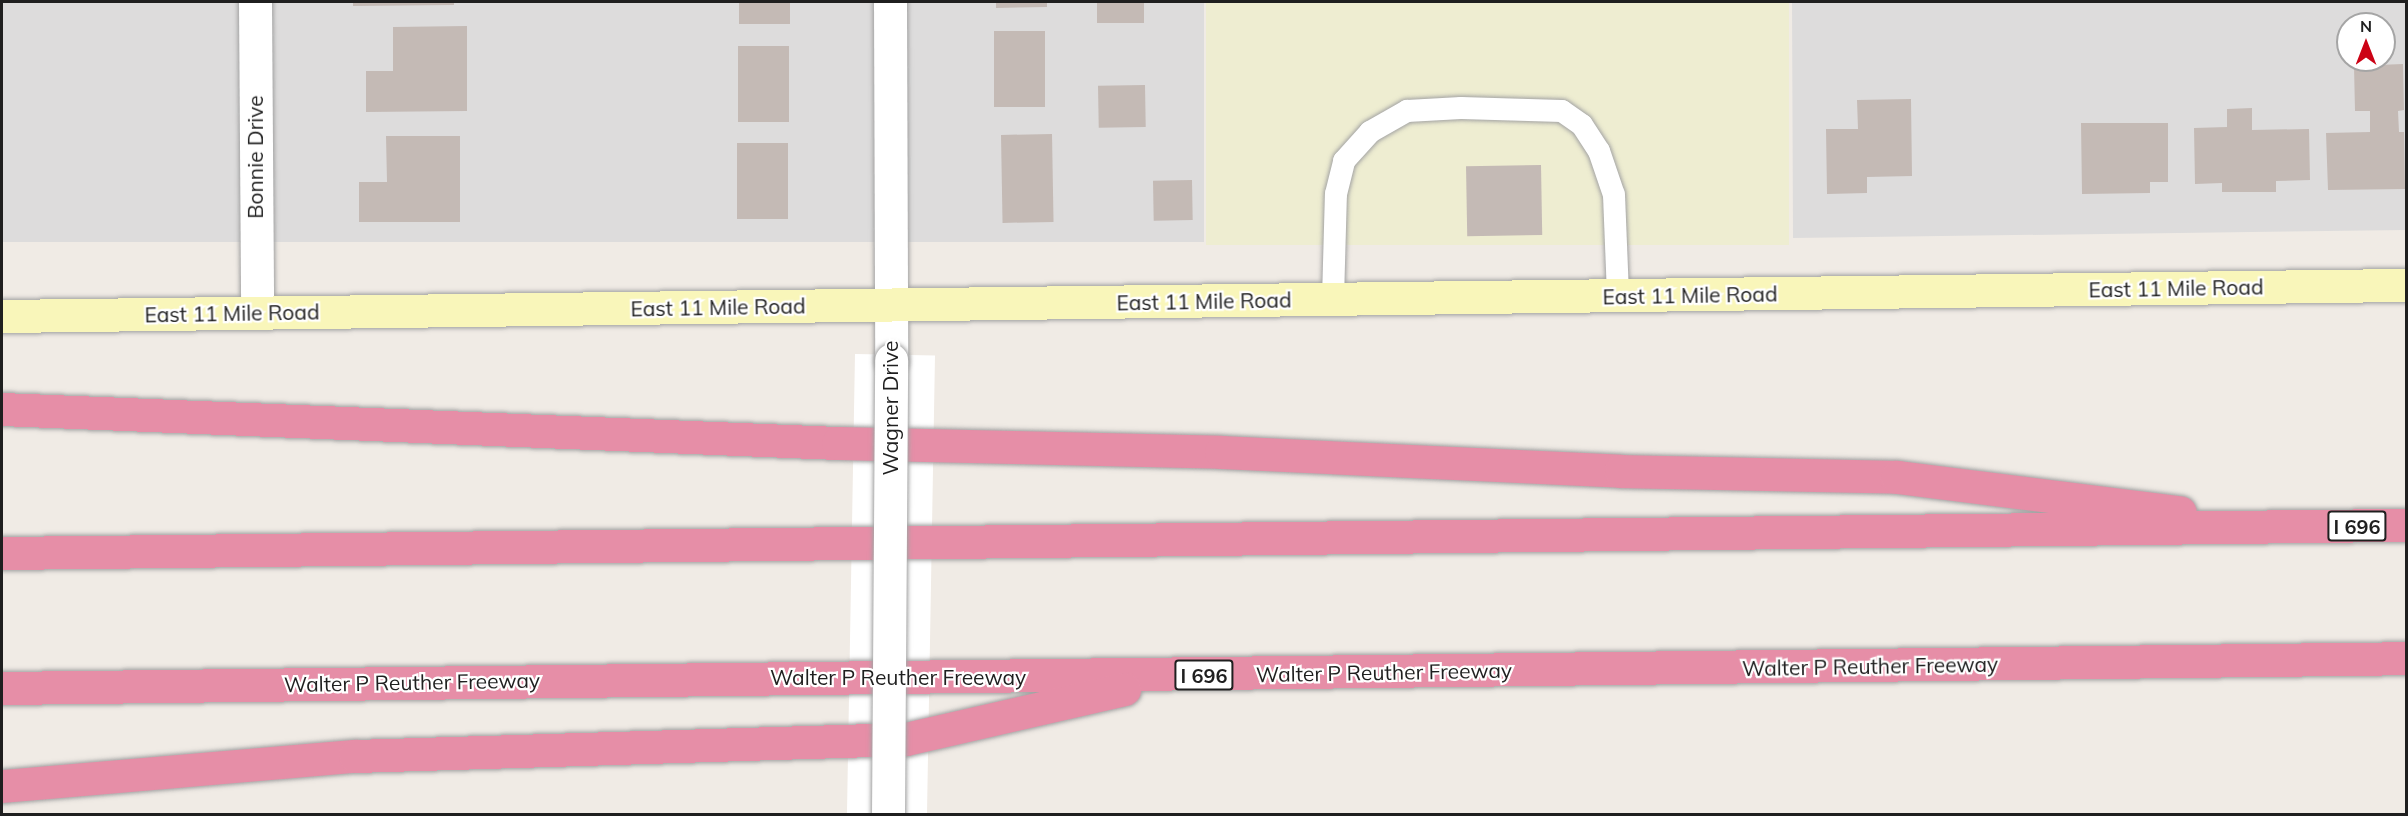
<!DOCTYPE html>
<style>
body{margin:0}
#map{position:relative;width:2408px;height:816px;overflow:hidden;background:#f0ebe5;font-family:Mulish,sans-serif}
div>[style]{position:absolute}
[style*='--x']{left:calc(var(--x)*1px);top:calc(var(--y)*1px);width:calc(var(--w)*1px);rotate:calc(var(--a)*1deg)}
.residential>*{inset:0;background:#dddcdc;transform-origin:0 0}
.farmland>*{inset:0;background:#eeedd1;transform-origin:0 0}
.pier>*{inset:0;background:#fff;transform-origin:0 0}
.building>*{inset:0;background:#c4bab5;transform-origin:0 0}
.roads{filter:drop-shadow(0 0 2px #a3a3a3) drop-shadow(0 0 2px #a3a3a3)}
.lane>*{height:22px;margin:-11px;padding:0 11px;transform-origin:11px;border-radius:11px;background:#fff}
.street>*{height:33px;margin:-16.5px;padding:0 16.5px;transform-origin:16.5px;border-radius:16.5px;background:#fff}
.secondary>*{height:33px;margin:-16.5px;padding:0 16.5px;transform-origin:16.5px;border-radius:16.5px;background:#f9f6ba}
.highway>*{height:33px;margin:-16.5px;padding:0 16.5px;transform-origin:16.5px;border-radius:16.5px;background:#e68ea7}
.bridges{filter:drop-shadow(0 0 2px #a3a3a3) drop-shadow(0 0 2px #a3a3a3)}
.street-bridge>*{height:33px;margin:-16.5px;padding:0 16.5px;transform-origin:16.5px;border-radius:16.5px;background:#fff}
span{translate:-50% -50%;white-space:nowrap;text-align:center;line-height:1.15;-webkit-text-stroke:4.5px #fff;paint-order:stroke}
.shield-label span{padding:2px 4px;background:#fff;border:2px solid;border-radius:4px;-webkit-text-stroke-width:0}
.shield-label{font-size:20px;color:#1f1f1f;font-weight:700}
.street-label{font-size:21px;color:#1f1f1f}
.frame{position:absolute;inset:0;border:3px solid #1f1f1f;pointer-events:none}
.north{position:absolute;left:2336px;top:12px;width:60px;height:60px;box-sizing:border-box;background:#fff;border:2px solid #a5a5a5;border-radius:50%;rotate:0deg;font-size:16px;font-weight:700;line-height:24px;text-align:center;color:#1f1f1f}
.north::after{content:'';display:block;margin:auto;width:21px;height:27px;background:#cc0215;clip-path:polygon(50% 0,100% 100%,50% 72%,0 100%)}
</style>
<div id="map">
<div class="residential">
<i style="left:2px;top:2px;width:1202px;height:240px"></i>
<i style="clip-path:polygon(evenodd,1792px 2px,2406px 2px,2406px 230px,1793px 238px,1792px 2px,2348px 24px,2384px 24px,2384px 60px,2348px 60px,2348px 24px)"></i>
</div>
<div class="farmland">
<i style="left:1206px;top:2px;width:583px;height:243px"></i>
</div>
<div class="pier">
<i style="left:855px;top:354px;width:80px;height:460px;rotate:1deg"></i>
</div>
<div class="building">
<i style="clip-path:polygon(353px 2px,454px 2px,454px 5px,353px 6px)"></i>
<i style="left:739px;top:2px;width:51px;height:22px"></i>
<i style="clip-path:polygon(996px 2px,1047px 2px,1047px 7px,996px 8px)"></i>
<i style="left:1097px;top:2px;width:47px;height:21px"></i>
<i style="clip-path:polygon(467px 26px,467px 111px,366px 112px,366px 71px,393px 71px,393px 27px)"></i>
<i style="left:994px;top:31px;width:51px;height:76px"></i>
<i style="left:738px;top:46px;width:51px;height:76px"></i>
<i style="clip-path:polygon(2403px 64px,2404px 110px,2398px 111px,2399px 132px,2404px 132px,2405px 189px,2328px 190px,2326px 133px,2370px 132px,2370px 111px,2355px 111px,2354px 66px)"></i>
<i style="left:1145px;top:85px;width:42px;height:47px;rotate:89deg"></i>
<i style="clip-path:polygon(1911px 99px,1912px 176px,1867px 177px,1867px 193px,1827px 194px,1826px 129px,1858px 129px,1857px 100px)"></i>
<i style="clip-path:polygon(2252px 108px,2252px 130px,2309px 129px,2310px 180px,2276px 181px,2276px 192px,2222px 192px,2222px 183px,2195px 184px,2194px 128px,2227px 127px,2227px 109px)"></i>
<i style="clip-path:polygon(2081px 123px,2168px 123px,2168px 182px,2150px 182px,2150px 193px,2082px 194px)"></i>
<i style="left:1052px;top:134px;width:88px;height:51px;rotate:89deg"></i>
<i style="clip-path:polygon(386px 136px,460px 136px,460px 222px,359px 222px,359px 182px,387px 182px)"></i>
<i style="left:788px;top:143px;width:76px;height:51px;rotate:90deg"></i>
<i style="left:1541px;top:165px;width:70px;height:75px;rotate:89deg"></i>
<i style="left:1192px;top:180px;width:40px;height:39px;rotate:89deg"></i>
</div>
<div class="roads">
<div class="lane">
<i style="--x:1333;--y:299;--w:105;--a:-88.4"></i>
<i style="--x:1336;--y:194;--w:34;--a:-76"></i>
<i style="--x:1344;--y:161;--w:39;--a:-48"></i>
<i style="--x:1370;--y:132;--w:43;--a:-29.6"></i>
<i style="--x:1407;--y:111;--w:54;--a:-3.2"></i>
<i style="--x:1461;--y:108;--w:101;--a:1.7"></i>
<i style="--x:1562;--y:111;--w:24;--a:35"></i>
<i style="--x:1582;--y:125;--w:31;--a:57"></i>
<i style="--x:1599;--y:151;--w:46;--a:71.2"></i>
<i style="--x:1614;--y:195;--w:101;--a:87.7"></i>
</div>
<div class="street">
<i style="--x:255;--y:2;--w:311;--a:89.6"></i>
<i style="--x:890;--y:2;--w:358;--a:89.8"></i>
</div>
<div class="secondary">
<i style="--x:2;--y:316;--w:2404;--a:-0.74"></i>
</div>
<div class="highway">
<i style="--x:2;--y:409;--w:837;--a:2.33"></i>
<i style="--x:838;--y:443;--w:383;--a:1.3"></i>
<i style="--x:1221;--y:452;--w:400;--a:2.7"></i>
<i style="--x:1621;--y:471;--w:276;--a:1.2"></i>
<i style="--x:1897;--y:477;--w:285;--a:7.1"></i>
<i style="--x:2;--y:553;--w:2404;--a:-0.67"></i>
<i style="--x:2;--y:688;--w:2404;--a:-0.71"></i>
<i style="--x:2;--y:786;--w:354;--a:-4.9"></i>
<i style="--x:355;--y:756;--w:551;--a:-1.77"></i>
<i style="--x:906;--y:739;--w:224;--a:-12.9"></i>
</div>
</div>
<div class="bridges">
<div class="street-bridge">
<i style="--x:888;--y:814;--w:454;--a:-89.6"></i>
</div>
</div>
<div class="shield-label">
<span style="left:2357px;top:526px">I 696</span>
<span style="left:1204px;top:675px">I 696</span>
</div>
<div class="street-label">
<span style="left:255px;top:157px;rotate:-90deg">Bonnie Drive</span>
<span style="left:2176px;top:288px;rotate:-1deg">East 11 Mile Road</span>
<span style="left:1690px;top:295px;rotate:-1deg">East 11 Mile Road</span>
<span style="left:1204px;top:301px;rotate:-1deg">East 11 Mile Road</span>
<span style="left:718px;top:307px;rotate:-1deg">East 11 Mile Road</span>
<span style="left:232px;top:313px;rotate:-1deg">East 11 Mile Road</span>
<span style="left:890px;top:408px;rotate:-90deg">Wagner Drive</span>
<span style="left:1870px;top:666px;rotate:-1deg">Walter P Reuther Freeway</span>
<span style="left:1384px;top:672px;rotate:-1deg">Walter P Reuther Freeway</span>
<span style="left:898px;top:677px">Walter P Reuther Freeway</span>
<span style="left:412px;top:682px;rotate:-1deg">Walter P Reuther Freeway</span>
</div>
<div class="frame"></div>
<div class="north">N</div>
</div>
